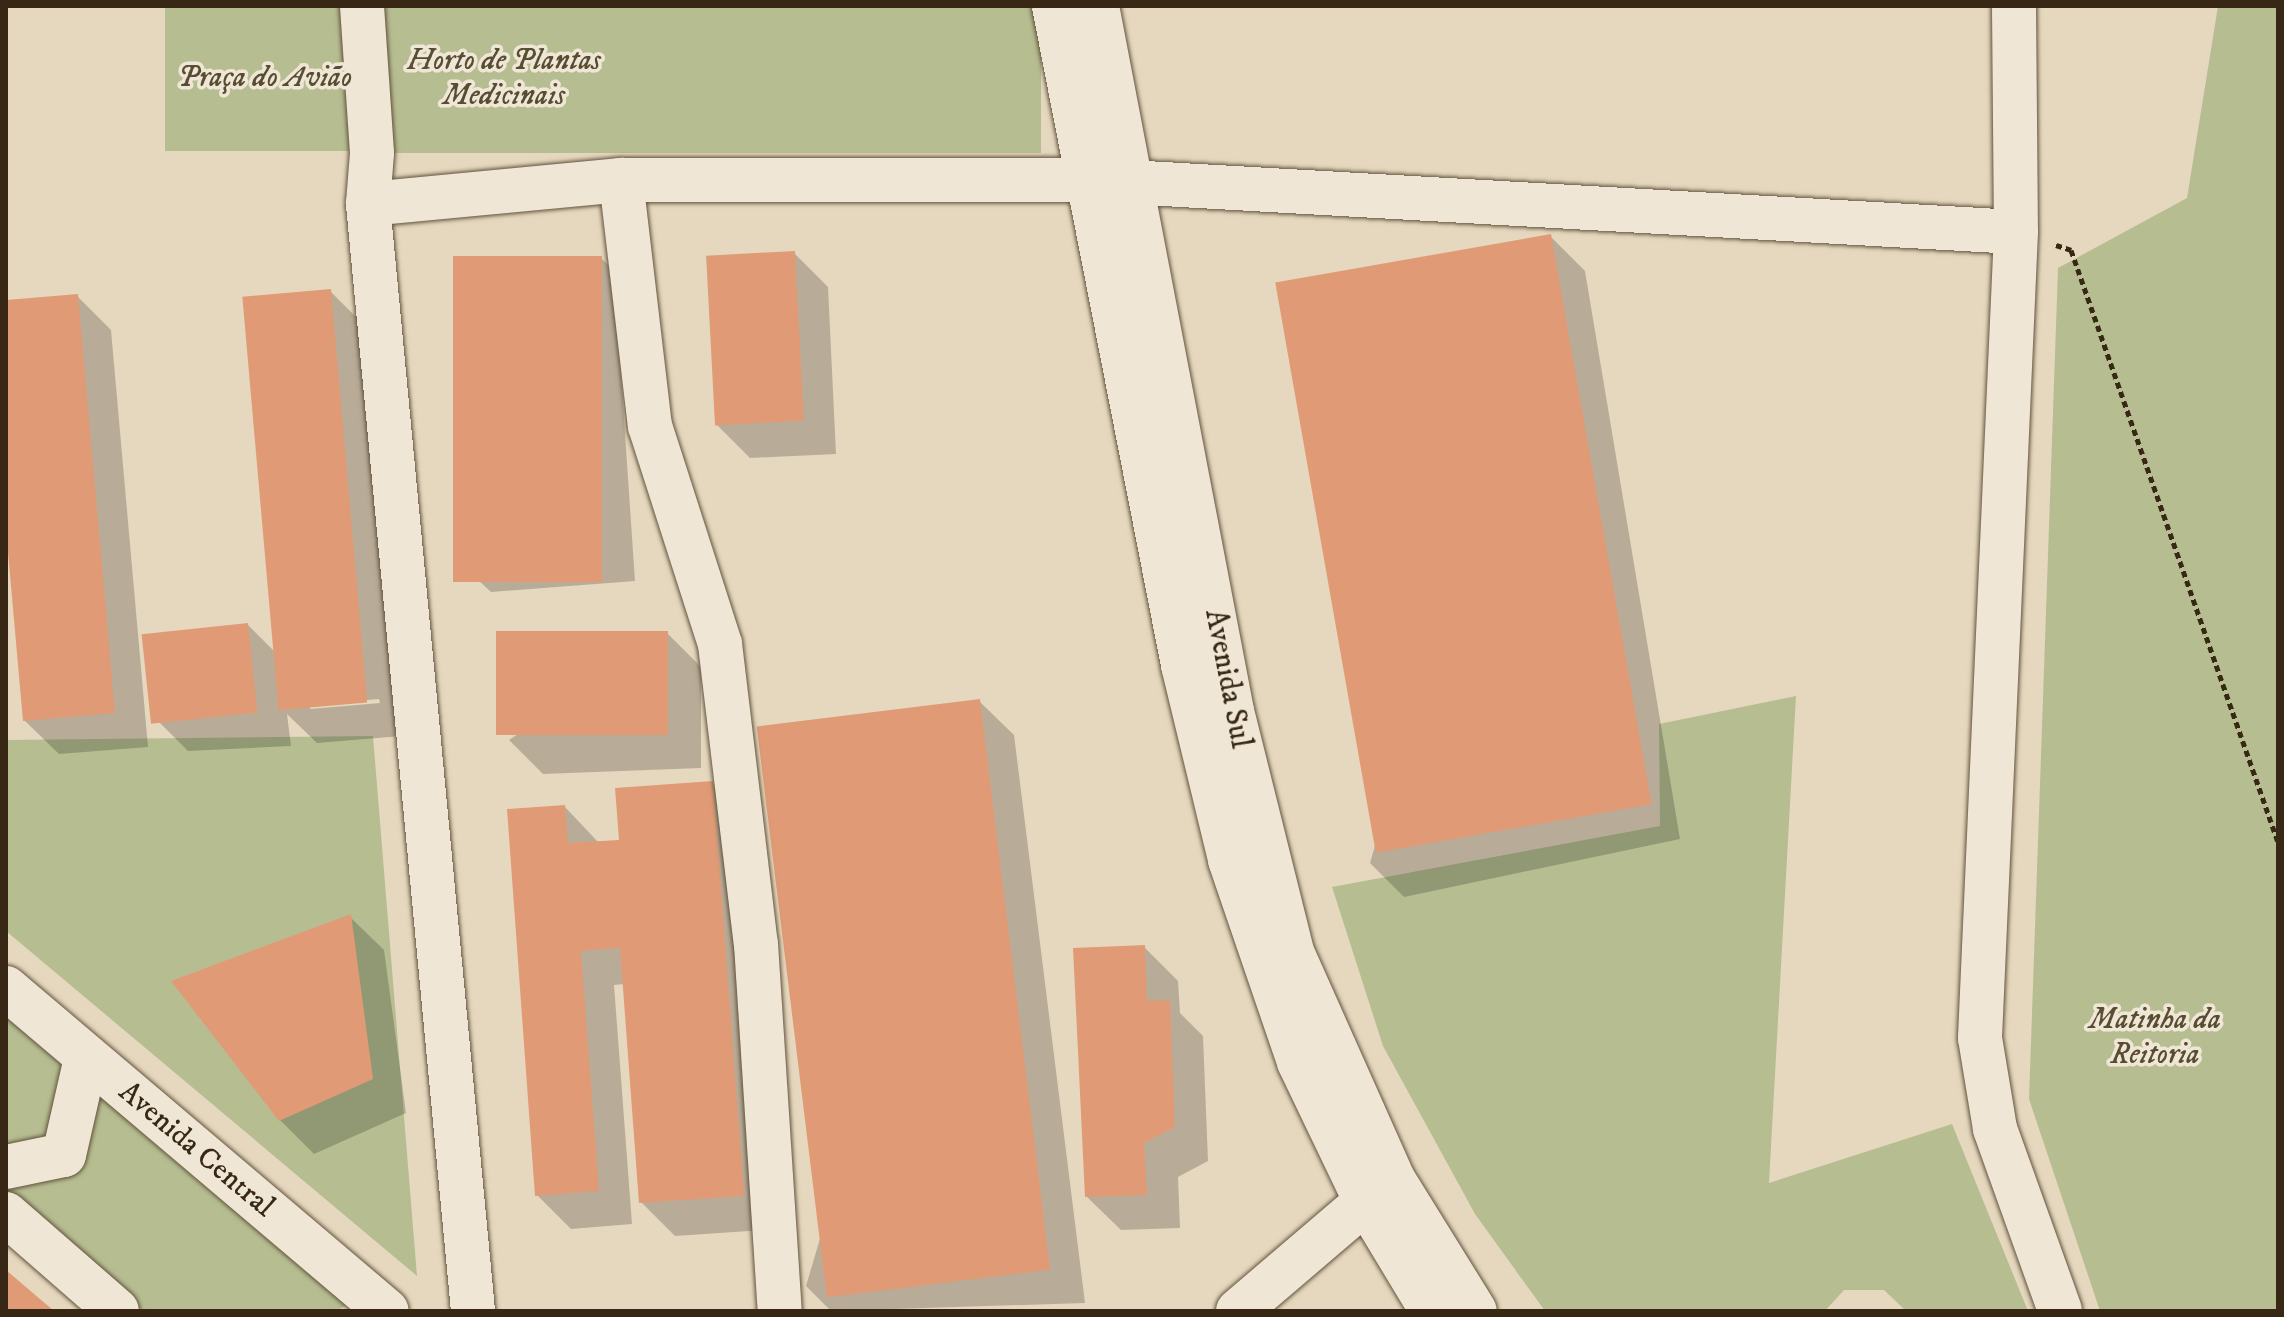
<!DOCTYPE html>
<meta charset="utf-8">
<style>
body{margin:0}
#map{position:relative;width:2284px;height:1317px;overflow:hidden;background:#e6d8be;font-family:"IM FELL DW Pica",serif}
div>[style]{position:absolute}
[style*='--x']{left:calc(var(--x)*1px);top:calc(var(--y)*1px);width:calc(var(--w)*1px);rotate:calc(var(--a)*1deg)}
.green>*{inset:0;background:#b6be91;transform-origin:0 0}
.shadow>*{inset:0;background:#0003}
.building>*{inset:0;background:#e09b76;transform-origin:0 0}
.path>*{height:5px;margin-top:-2.5px;transform-origin:0;background:repeating-linear-gradient(90deg,#372714 0 6px,transparent 0 10px)}
.roads{filter:drop-shadow(0 0 2px #63533e) drop-shadow(0 0 2px #63533e)}
.minor>*{height:44px;margin:-22px;padding:0 22px;transform-origin:22px;border-radius:22px;background:#efe6d5}
span{translate:-50% -50%;white-space:nowrap;text-align:center;line-height:1.15;-webkit-text-stroke:7px #efe6d5;paint-order:stroke}
.park-label{font-size:30px;color:#574d33;font-style:italic}
.street-label{font-size:30px;color:#372714}
.frame{position:absolute;inset:0;border:8px solid #372714;pointer-events:none}
</style>
<div id="map">
<div class="green">
<i style="left:165px;top:6px;width:188px;height:145px"></i>
<i style="left:365px;top:6px;width:676px;height:147px"></i>
<i style="clip-path:polygon(2218px 6px,2278px 6px,2278px 1311px,2100px 1311px,2029px 1099px,2058px 268px,2187px 198px)"></i>
<i style="clip-path:polygon(1796px 696px,1769px 1183px,1952px 1124px,2028px 1311px,1906px 1311px,1884px 1290px,1844px 1290px,1825px 1311px,1545px 1311px,1475px 1214px,1383px 1046px,1332px 887px,1660px 826px,1659px 724px)"></i>
<i style="clip-path:polygon(373px 736px,417px 1276px,6px 931px,6px 740px)"></i>
<i style="clip-path:polygon(6px 1009px,67px 1061px,47px 1141px,6px 1152px)"></i>
<i style="clip-path:polygon(93px 1082px,356px 1299px,337px 1311px,142px 1311px,6px 1198px,6px 1182px,74px 1166px)"></i>
</div>
<div class="shadow">
<i style="clip-path:polygon(1551px 237px,1585px 271px,1680px 839px,1404px 897px,1370px 863px)"></i>
<i style="clip-path:polygon(794px 253px,828px 287px,836px 454px,750px 458px,716px 424px)"></i>
<i style="clip-path:polygon(601px 258px,614px 271px,635px 581px,491px 592px,478px 580px)"></i>
<i style="clip-path:polygon(evenodd,330px 291px,364px 325px,402px 736px,317px 743px,287px 714px,291px 746px,188px 751px,154px 717px,248px 625px,278px 655px,330px 291px,379px 699px,380px 703px,310px 709px,310px 705px,379px 699px)"></i>
<i style="clip-path:polygon(77px 296px,111px 330px,148px 747px,59px 754px,24px 720px,6px 507px,6px 302px)"></i>
<i style="clip-path:polygon(667px 633px,701px 667px,701px 768px,543px 774px,509px 740px)"></i>
<i style="clip-path:polygon(979px 701px,1014px 735px,1085px 1303px,831px 1311px,806px 1286px)"></i>
<i style="clip-path:polygon(712px 783px,746px 817px,777px 1229px,675px 1236px,641px 1202px,625px 984px,614px 985px,632px 1224px,571px 1229px,537px 1195px,565px 807px,599px 843px,621px 842px)"></i>
<i style="clip-path:polygon(350px 917px,384px 950px,406px 1113px,314px 1154px,280px 1120px)"></i>
<i style="clip-path:polygon(1144px 947px,1178px 981px,1180px 1013px,1203px 1036px,1208px 1161px,1178px 1177px,1180px 1228px,1121px 1230px,1086px 1196px)"></i>
</div>
<div class="building">
<i style="left:1551px;top:234px;width:579px;height:280px;rotate:80deg"></i>
<i style="left:795px;top:251px;width:170px;height:89px;rotate:87deg"></i>
<i style="left:453px;top:256px;width:149px;height:326px"></i>
<i style="left:331px;top:289px;width:415px;height:89px;rotate:85deg"></i>
<i style="clip-path:polygon(78px 294px,115px 713px,23px 721px,6px 530px,6px 300px)"></i>
<i style="left:248px;top:623px;width:90px;height:107px;rotate:84deg"></i>
<i style="left:668px;top:631px;width:104px;height:172px;rotate:90deg"></i>
<i style="left:980px;top:699px;width:575px;height:225px;rotate:83deg"></i>
<i style="clip-path:polygon(713px 781px,744px 1196px,639px 1203px,620px 948px,581px 951px,599px 1191px,535px 1196px,507px 809px,565px 805px,568px 843px,619px 840px,615px 788px)"></i>
<i style="clip-path:polygon(351px 914px,373px 1079px,279px 1121px,171px 981px)"></i>
<i style="clip-path:polygon(1145px 945px,1147px 1001px,1170px 1000px,1175px 1127px,1144px 1143px,1147px 1195px,1085px 1197px,1073px 948px)"></i>
<i style="clip-path:polygon(6px 1270px,54px 1311px,6px 1311px)"></i>
</div>
<div class="path">
<i style="--x:2056;--y:245;--w:16;--a:18"></i>
<i style="--x:2071;--y:250;--w:627;--a:70.73"></i>
</div>
<div class="roads">
<div class="minor">
<i style="--x:362;--y:6;--w:147;--a:86.1"></i>
<i style="--x:372;--y:153;--w:51;--a:94.5"></i>
<i style="--x:368;--y:204;--w:1112;--a:84.58"></i>
<i style="--x:1054;--y:6;--w:672;--a:78.92"></i>
<i style="--x:1183;--y:665;--w:201;--a:76.4"></i>
<i style="--x:1230;--y:860;--w:213;--a:71.1"></i>
<i style="--x:1299;--y:1062;--w:153;--a:64.4"></i>
<i style="--x:1365;--y:1200;--w:130;--a:58.9"></i>
<i style="--x:1097;--y:6;--w:718;--a:79.16"></i>
<i style="--x:1232;--y:711;--w:248;--a:76"></i>
<i style="--x:1292;--y:952;--w:248;--a:66"></i>
<i style="--x:1393;--y:1179;--w:155;--a:58.2"></i>
<i style="--x:2014;--y:6;--w:226;--a:89.5"></i>
<i style="--x:2016;--y:232;--w:807;--a:92.56"></i>
<i style="--x:1980;--y:1038;--w:92;--a:80.6"></i>
<i style="--x:1995;--y:1129;--w:193;--a:70.3"></i>
<i style="--x:621;--y:180;--w:248;--a:83.3"></i>
<i style="--x:650;--y:426;--w:229;--a:72.2"></i>
<i style="--x:720;--y:644;--w:302;--a:83.2"></i>
<i style="--x:756;--y:944;--w:368;--a:86.3"></i>
<i style="--x:368;--y:204;--w:254;--a:-5.4"></i>
<i style="--x:621;--y:180;--w:471;--a:0"></i>
<i style="--x:1092;--y:180;--w:925;--a:3.22"></i>
<i style="--x:6;--y:988;--w:499;--a:40.3"></i>
<i style="--x:6;--y:1167;--w:59;--a:-11.7"></i>
<i style="--x:64;--y:1155;--w:99;--a:-77.2"></i>
<i style="--x:6;--y:1214;--w:147;--a:41.1"></i>
<i style="--x:1238;--y:1311;--w:197;--a:-40.5"></i>
</div>
</div>
<div class="park-label">
<span style="left:504px;top:78px">Horto de Plantas<br>Medicinais</span>
<span style="left:265px;top:78px">Praça do Avião</span>
<span style="left:2155px;top:1037px">Matinha da<br>Reitoria</span>
</div>
<div class="street-label">
<span style="left:1227px;top:679px;rotate:79deg">Avenida Sul</span>
<span style="left:196px;top:1150px;rotate:40deg">Avenida Central</span>
</div>
<div class="frame"></div>
</div>
